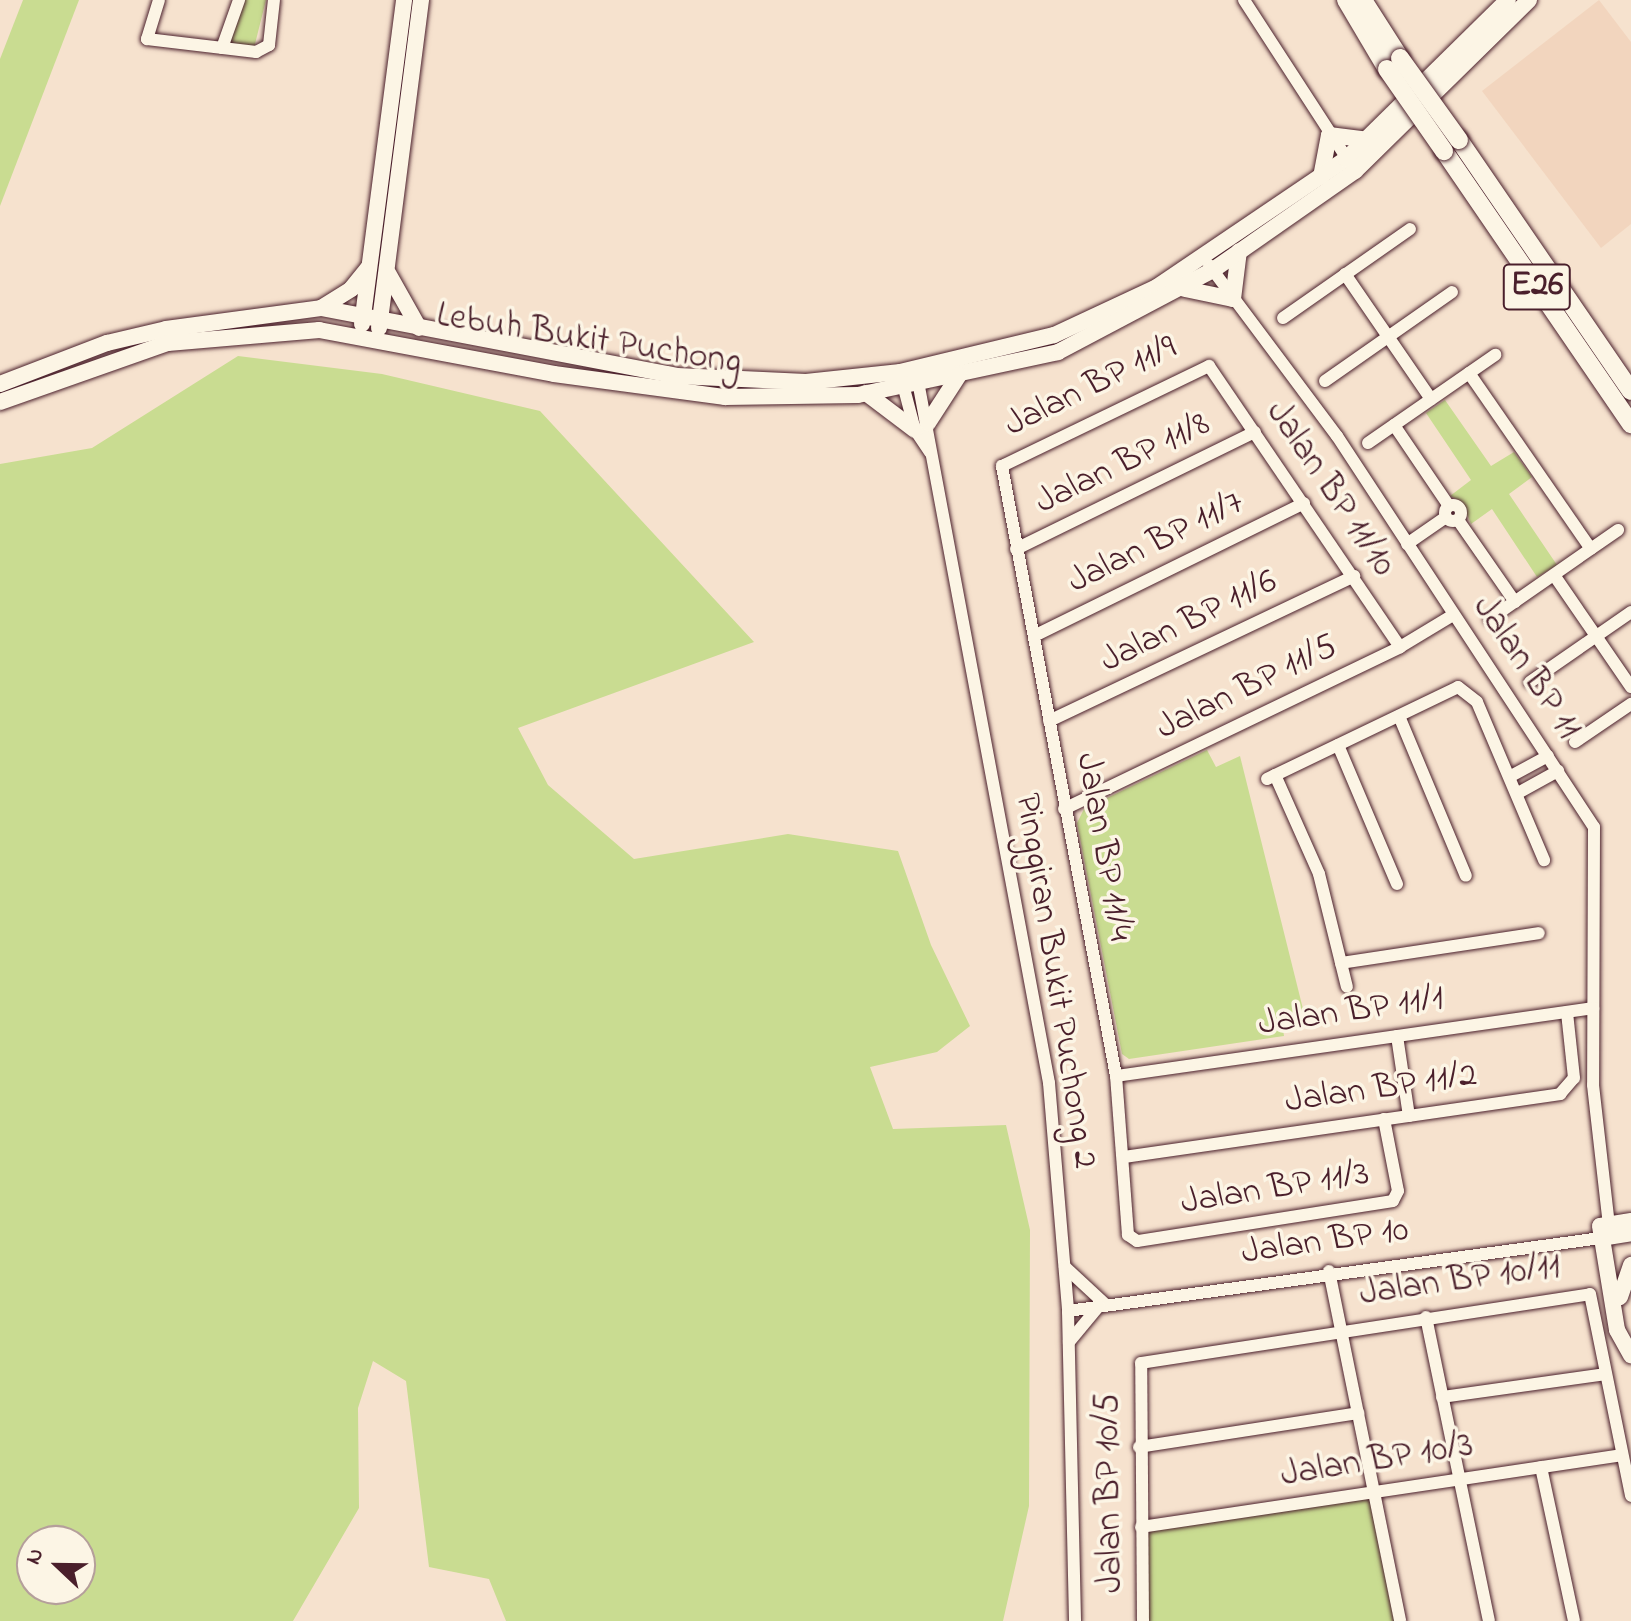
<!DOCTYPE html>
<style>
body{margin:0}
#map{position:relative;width:1631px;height:1621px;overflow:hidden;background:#f6e2ce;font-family:"Indie Flower",sans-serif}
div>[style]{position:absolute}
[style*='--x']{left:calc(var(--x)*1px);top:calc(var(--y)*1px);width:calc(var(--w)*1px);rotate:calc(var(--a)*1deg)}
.built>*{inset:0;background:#f2d5be}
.green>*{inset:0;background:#c9dc91}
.roads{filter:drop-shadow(0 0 2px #4a1f2b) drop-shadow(0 0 2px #4a1f2b)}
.minor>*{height:12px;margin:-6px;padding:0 6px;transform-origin:6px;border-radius:6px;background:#fcf5e5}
.minor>.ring{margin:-6px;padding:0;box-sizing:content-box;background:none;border:12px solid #fcf5e5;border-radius:50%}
.major>*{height:16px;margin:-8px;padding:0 8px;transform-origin:8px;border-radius:8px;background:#fcf5e5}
.highway>*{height:18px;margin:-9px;padding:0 9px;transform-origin:9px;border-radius:9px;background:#fcf5e5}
.bridges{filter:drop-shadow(0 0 2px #4a1f2b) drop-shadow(0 0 2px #4a1f2b)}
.highway-bridge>*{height:18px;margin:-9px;padding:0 9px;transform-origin:9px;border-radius:9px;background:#fcf5e5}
span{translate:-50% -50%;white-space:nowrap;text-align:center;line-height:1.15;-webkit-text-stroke:7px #fcf5e5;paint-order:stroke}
.shield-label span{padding:2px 6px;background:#fcf5e5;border:2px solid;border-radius:6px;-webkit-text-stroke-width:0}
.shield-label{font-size:34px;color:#4a1f2b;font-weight:700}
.street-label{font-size:36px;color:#4a1f2b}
.north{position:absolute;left:16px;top:1525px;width:80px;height:80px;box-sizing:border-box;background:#fcf5e5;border:2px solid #b59f9b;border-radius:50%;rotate:292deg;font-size:22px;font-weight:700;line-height:32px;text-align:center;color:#4a1f2b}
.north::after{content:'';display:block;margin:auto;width:28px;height:36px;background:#4a1f2b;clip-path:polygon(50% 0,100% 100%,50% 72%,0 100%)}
</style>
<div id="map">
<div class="built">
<i style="clip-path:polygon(1599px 0,1631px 42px,1631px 224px,1601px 248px,1482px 91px)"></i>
</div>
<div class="green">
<i style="clip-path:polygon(23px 0,79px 0,0 206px,0 59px)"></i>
<i style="clip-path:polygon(244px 0,266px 0,254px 48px,229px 43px)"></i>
<i style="clip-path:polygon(evenodd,238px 356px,382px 374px,540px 411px,754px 642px,518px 728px,548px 785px,634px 859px,788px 834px,898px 851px,931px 945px,970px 1026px,937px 1052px,870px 1067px,893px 1129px,1006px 1125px,1030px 1230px,1029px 1506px,1003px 1621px,506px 1621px,489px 1579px,429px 1567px,406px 1381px,373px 1361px,358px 1408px,359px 1508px,293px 1621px,0 1621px,0 464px,92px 448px,238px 356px,32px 1541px,80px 1541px,80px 1589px,32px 1589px,32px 1541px)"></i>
<i style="clip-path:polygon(1445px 400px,1491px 466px,1514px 452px,1532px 477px,1509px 494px,1557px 565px,1537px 577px,1492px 509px,1471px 524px,1462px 502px,1450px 496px,1471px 480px,1426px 413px)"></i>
<i style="clip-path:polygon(1207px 750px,1216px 767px,1240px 756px,1304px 1013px,1281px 1016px,1284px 1036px,1129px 1059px,1122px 1054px,1077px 823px,1084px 809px)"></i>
<i style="clip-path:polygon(1374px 1492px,1400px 1621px,1143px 1621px,1141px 1527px)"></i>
</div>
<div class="roads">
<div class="minor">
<i style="--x:159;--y:0;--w:41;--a:107.1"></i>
<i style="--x:147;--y:39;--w:110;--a:6.8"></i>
<i style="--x:256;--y:52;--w:15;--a:-28"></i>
<i style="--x:269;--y:45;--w:45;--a:-83.7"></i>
<i style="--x:1244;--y:0;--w:197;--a:57"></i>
<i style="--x:222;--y:48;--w:51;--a:-70.5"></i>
<i style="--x:1209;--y:265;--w:214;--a:53.2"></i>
<i style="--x:1337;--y:436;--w:468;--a:56.7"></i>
<i style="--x:1594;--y:827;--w:258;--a:90.2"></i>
<i style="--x:1593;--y:1085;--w:141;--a:83.5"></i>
<i style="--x:1345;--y:274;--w:152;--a:55.5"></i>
<i style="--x:1283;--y:318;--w:155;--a:-35"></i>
<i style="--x:1469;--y:373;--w:214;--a:55.3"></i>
<i style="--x:917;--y:376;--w:719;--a:79.42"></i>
<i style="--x:1049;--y:1083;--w:229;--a:85.2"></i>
<i style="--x:1068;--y:1311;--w:310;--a:88.7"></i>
<i style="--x:901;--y:377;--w:55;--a:75.2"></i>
<i style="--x:915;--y:430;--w:27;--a:56"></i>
<i style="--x:1325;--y:381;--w:155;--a:-35"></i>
<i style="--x:1394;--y:425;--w:98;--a:55.8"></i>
<i style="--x:1368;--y:443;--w:155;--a:-34.7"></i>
<i class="ring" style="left:1445px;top:505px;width:4px;height:4px"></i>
<i style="--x:1458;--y:520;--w:100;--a:55.2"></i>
<i style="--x:1407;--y:544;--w:47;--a:-34.7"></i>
<i style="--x:1016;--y:549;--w:266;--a:-26.1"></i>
<i style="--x:1554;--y:575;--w:136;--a:55.5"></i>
<i style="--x:1490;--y:619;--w:156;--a:-34.8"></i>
<i style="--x:1034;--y:636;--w:301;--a:-26.2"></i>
<i style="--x:1530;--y:682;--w:123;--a:-34.7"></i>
<i style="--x:1399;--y:716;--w:173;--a:67.3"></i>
<i style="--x:1049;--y:721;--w:338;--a:-25.4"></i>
<i style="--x:1575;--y:742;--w:68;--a:-34.2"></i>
<i style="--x:1338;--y:745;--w:151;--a:67"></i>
<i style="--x:1275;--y:775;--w:108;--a:66"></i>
<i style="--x:1319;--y:874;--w:116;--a:76.1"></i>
<i style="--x:1511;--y:776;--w:42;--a:-28.4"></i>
<i style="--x:1267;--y:779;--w:212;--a:-25.7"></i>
<i style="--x:1458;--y:687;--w:24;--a:38"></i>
<i style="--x:1477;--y:702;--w:172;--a:67"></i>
<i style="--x:1518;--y:793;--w:46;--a:-28.8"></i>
<i style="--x:1064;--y:809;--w:373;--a:-25.7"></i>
<i style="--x:1400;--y:647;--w:62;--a:-31.1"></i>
<i style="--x:1341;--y:963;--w:200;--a:-8.6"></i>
<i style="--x:1397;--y:1036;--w:81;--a:81.5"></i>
<i style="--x:1116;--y:1076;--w:482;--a:-8.1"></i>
<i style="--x:1384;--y:1119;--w:73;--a:79"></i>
<i style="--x:1398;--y:1191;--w:11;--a:117"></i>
<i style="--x:1393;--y:1201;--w:259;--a:171.1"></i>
<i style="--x:1137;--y:1241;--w:11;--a:-146"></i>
<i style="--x:1128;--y:1235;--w:159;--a:-94.3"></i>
<i style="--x:1116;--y:1076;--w:621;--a:-100.59"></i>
<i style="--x:1002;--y:466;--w:230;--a:-25.8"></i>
<i style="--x:1209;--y:366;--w:340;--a:55.8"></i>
<i style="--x:1124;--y:1157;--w:441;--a:-8.2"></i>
<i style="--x:1560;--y:1094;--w:21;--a:-49"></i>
<i style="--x:1574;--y:1078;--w:66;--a:-96.1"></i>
<i style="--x:1065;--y:1267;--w:56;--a:42.8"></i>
<i style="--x:1329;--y:1271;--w:357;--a:78.5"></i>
<i style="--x:1068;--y:1311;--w:538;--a:-7.8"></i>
<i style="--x:1426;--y:1317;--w:310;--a:78.3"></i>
<i style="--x:1069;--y:1342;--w:47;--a:-50.2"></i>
<i style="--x:1442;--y:1397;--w:165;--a:-8"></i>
<i style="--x:1139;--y:1447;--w:222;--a:-8.8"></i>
<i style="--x:1541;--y:1467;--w:157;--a:77.9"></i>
<i style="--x:1141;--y:1527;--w:486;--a:-8.5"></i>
<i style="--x:1143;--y:1621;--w:258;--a:-90.4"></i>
<i style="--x:1141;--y:1363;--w:454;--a:-8.7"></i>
<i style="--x:1590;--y:1294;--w:206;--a:78.5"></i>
</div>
<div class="major">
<i style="--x:1321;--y:177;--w:43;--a:-79.2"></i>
<i style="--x:1329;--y:135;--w:38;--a:7"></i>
<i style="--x:388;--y:273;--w:63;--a:60.6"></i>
<i style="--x:1185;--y:289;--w:49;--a:11.8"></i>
<i style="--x:1233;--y:299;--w:48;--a:-82.9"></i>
<i style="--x:321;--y:308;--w:36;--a:-32"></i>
<i style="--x:351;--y:289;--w:27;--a:-51"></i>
<i style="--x:362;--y:324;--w:327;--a:-82.6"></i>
<i style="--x:379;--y:328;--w:331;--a:-82.7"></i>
<i style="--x:0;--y:384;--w:115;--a:-21"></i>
<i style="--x:107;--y:343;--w:61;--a:-13.3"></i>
<i style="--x:166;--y:329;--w:156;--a:-7.7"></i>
<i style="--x:321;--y:308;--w:362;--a:10.8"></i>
<i style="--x:677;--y:376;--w:129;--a:2.7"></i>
<i style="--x:806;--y:382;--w:95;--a:-6.1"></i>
<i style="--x:900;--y:372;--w:158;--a:-13.5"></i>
<i style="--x:1054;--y:335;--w:114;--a:-25"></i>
<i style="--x:1157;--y:287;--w:228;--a:-34.1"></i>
<i style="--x:1346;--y:159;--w:227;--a:-44.5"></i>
<i style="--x:866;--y:393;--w:61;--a:37.1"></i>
<i style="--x:0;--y:402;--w:178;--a:-19.4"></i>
<i style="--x:168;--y:343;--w:152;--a:-4.9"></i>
<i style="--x:319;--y:330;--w:239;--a:10.6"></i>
<i style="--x:554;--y:374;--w:173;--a:7.7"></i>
<i style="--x:725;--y:397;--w:133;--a:-0.9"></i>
<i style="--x:858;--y:395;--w:205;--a:-12.1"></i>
<i style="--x:1058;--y:352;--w:175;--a:-27.9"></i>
<i style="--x:1213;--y:270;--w:173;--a:-34.9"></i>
<i style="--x:1355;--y:171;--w:244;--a:-44.5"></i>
<i style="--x:928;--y:423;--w:57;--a:-57.1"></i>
<i style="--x:1631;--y:1221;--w:31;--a:171"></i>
<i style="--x:1600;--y:1226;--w:105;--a:80.7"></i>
<i style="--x:1617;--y:1330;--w:29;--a:61"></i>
<i style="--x:1601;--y:1238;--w:30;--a:-9"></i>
<i style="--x:1620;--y:1297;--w:34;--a:-71"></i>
</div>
<div class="highway">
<i style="--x:1346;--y:0;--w:80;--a:59.3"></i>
<i style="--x:1363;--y:0;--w:69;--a:57.5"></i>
<i style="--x:1459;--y:140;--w:304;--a:55.6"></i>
<i style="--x:1444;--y:151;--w:331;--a:55.6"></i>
</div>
</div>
<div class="bridges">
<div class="highway-bridge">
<i style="--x:1400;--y:58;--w:101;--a:54.3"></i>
<i style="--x:1387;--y:69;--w:100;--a:55.2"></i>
</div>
</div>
<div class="shield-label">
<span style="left:1537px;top:287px">E26</span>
</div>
<div class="street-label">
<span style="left:589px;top:340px;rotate:9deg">Lebuh Bukit Puchong</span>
<span style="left:1091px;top:387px;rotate:-26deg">Jalan BP 11/9</span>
<span style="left:1123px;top:464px;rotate:-26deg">Jalan BP 11/8</span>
<span style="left:1330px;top:489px;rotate:56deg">Jalan BP 11/10</span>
<span style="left:1156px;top:543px;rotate:-26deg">Jalan BP 11/7</span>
<span style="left:1189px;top:622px;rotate:-26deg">Jalan BP 11/6</span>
<span style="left:1526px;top:668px;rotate:56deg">Jalan BP 11</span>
<span style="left:1247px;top:688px;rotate:-26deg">Jalan BP 11/5</span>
<span style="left:1103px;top:847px;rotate:80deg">Jalan BP 11/4</span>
<span style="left:1055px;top:981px;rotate:81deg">Pinggiran Bukit Puchong 2</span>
<span style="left:1351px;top:1012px;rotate:-8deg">Jalan BP 11/1</span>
<span style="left:1381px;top:1089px;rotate:-8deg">Jalan BP 11/2</span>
<span style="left:1275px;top:1189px;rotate:-9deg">Jalan BP 11/3</span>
<span style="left:1325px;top:1242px;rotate:-8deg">Jalan BP 10</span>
<span style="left:1460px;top:1281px;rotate:-8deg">Jalan BP 10/11</span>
<span style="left:1377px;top:1461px;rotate:-9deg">Jalan BP 10/3</span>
<span style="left:1110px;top:1493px;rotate:-91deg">Jalan BP 10/5</span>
</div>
<div class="north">N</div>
</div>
